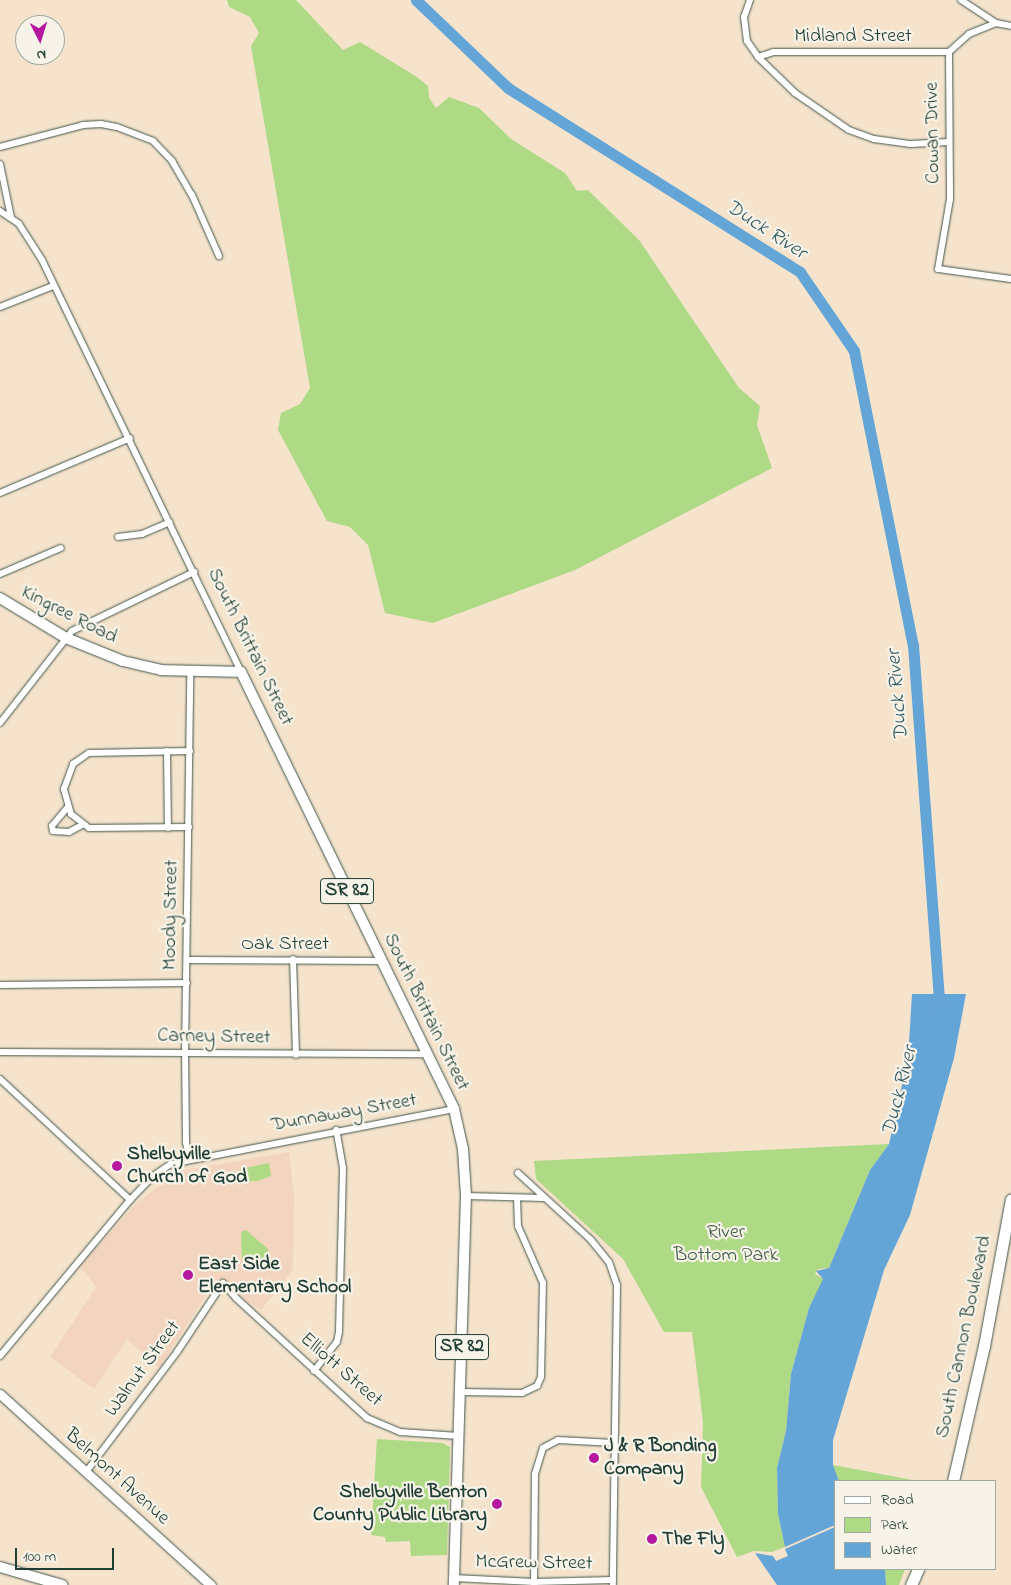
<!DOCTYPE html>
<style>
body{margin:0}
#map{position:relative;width:1011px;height:1585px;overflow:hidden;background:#f5e3cc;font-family:"Indie Flower",sans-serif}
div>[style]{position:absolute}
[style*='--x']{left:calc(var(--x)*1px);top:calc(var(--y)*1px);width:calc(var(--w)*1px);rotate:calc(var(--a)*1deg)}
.built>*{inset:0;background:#f3d4bf}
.green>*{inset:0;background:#aed985}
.water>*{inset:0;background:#64a5d8}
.river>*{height:11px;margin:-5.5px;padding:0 5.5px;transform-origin:5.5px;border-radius:5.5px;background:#64a5d8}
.roads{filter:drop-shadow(0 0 1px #3f564b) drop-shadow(0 0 1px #3f564b)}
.street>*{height:6px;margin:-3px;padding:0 3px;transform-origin:3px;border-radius:3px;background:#fff}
.secondary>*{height:9px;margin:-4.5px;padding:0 4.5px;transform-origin:4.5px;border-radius:4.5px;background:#fff}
.primary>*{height:10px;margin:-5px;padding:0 5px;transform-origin:5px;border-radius:5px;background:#fff}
.highway>*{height:11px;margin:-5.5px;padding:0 5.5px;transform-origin:5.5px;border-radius:5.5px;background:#fff}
.dots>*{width:14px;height:14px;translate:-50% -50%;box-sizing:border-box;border:2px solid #f7f3e8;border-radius:50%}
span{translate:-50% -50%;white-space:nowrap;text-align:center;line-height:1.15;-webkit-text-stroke:4.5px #f7f3e8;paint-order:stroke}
.shield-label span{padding:1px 4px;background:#f7f3e8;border:1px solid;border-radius:4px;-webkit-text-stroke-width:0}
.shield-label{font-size:19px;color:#1f3d34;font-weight:700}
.street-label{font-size:20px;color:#1f3d34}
.poi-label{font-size:20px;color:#1f3d34;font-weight:700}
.left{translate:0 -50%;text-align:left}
.right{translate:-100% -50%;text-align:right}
.park-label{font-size:20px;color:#3c5c44}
.water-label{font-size:21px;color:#345c65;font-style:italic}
.legend{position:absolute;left:834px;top:1480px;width:162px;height:90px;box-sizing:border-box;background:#f7f3e8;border:1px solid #a1aaa0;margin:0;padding:6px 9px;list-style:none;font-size:15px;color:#1f3d34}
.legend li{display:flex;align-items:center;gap:10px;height:25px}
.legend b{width:25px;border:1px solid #a1aaa0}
.north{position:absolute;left:15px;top:15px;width:50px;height:50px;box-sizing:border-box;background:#f7f3e8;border:1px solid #a1aaa0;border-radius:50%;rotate:175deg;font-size:14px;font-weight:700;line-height:20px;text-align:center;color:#1f3d34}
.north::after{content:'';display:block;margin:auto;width:18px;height:22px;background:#b5179e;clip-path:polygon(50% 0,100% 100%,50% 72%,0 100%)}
.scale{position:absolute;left:15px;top:1548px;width:99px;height:22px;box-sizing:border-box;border:2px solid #1f3d34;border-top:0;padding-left:6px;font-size:15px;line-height:18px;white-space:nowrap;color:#1f3d34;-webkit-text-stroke:4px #f7f3e8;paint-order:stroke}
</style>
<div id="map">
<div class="built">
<i style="clip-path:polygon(289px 1152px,294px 1195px,293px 1270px,261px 1310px,216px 1280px,159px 1368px,127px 1339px,94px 1389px,50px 1357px,96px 1287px,80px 1266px,138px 1202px,178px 1171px)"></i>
</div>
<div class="green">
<i style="clip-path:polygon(227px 0,296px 0,343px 50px,360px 42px,417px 77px,428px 86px,429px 98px,436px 108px,449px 97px,479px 108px,511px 139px,565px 173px,577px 191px,588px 190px,639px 240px,739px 388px,760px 406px,757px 425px,772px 468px,575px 570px,433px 623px,385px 613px,368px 545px,350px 527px,327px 521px,278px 430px,281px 413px,300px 404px,310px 388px,251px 46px,259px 33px,250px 17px,229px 7px)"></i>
<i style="clip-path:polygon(889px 1144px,870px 1170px,829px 1268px,818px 1269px,815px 1274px,824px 1279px,809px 1308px,791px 1374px,786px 1431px,777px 1468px,778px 1514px,785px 1547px,772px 1552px,754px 1551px,737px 1557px,701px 1487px,703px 1422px,692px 1332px,664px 1332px,623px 1259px,536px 1179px,534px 1161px)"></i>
<i style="clip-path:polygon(269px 1163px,271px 1176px,258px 1181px,241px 1182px,240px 1169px)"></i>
<i style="clip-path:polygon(246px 1230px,268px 1249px,269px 1265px,258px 1269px,242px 1264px,241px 1232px)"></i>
<i style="clip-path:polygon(377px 1439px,443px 1443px,450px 1447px,447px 1555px,411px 1556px,410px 1541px,386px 1542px,385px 1537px,371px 1535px)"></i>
<i style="clip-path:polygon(833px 1465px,918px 1481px,839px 1481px)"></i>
<i style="clip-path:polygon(885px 1569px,905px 1569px,899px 1585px,886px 1585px)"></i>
</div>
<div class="water">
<i style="clip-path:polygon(912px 994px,966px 994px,954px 1058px,910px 1215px,884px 1270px,833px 1440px,833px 1465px,839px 1481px,835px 1481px,835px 1525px,785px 1547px,778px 1514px,777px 1468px,786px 1431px,791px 1374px,809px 1308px,823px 1279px,816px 1271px,829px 1268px,870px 1170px,889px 1144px,908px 1058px)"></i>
<i style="clip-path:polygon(835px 1527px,835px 1569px,885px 1569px,886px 1585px,777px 1585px,755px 1553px,773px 1556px,776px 1561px,788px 1556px,785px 1549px)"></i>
</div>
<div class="river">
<i style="--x:416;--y:0;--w:127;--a:43.7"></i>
<i style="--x:508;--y:88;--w:345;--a:32.2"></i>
<i style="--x:800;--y:272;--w:96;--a:55.6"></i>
<i style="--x:854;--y:351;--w:300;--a:78.7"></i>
<i style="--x:913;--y:645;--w:352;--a:85.8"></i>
<i style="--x:939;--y:996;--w:13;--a:99"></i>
</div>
<div class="roads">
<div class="street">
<i style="--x:750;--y:0;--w:18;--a:109"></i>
<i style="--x:744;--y:17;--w:24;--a:83"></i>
<i style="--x:747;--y:41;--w:19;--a:55"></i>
<i style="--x:758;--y:57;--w:52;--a:44.2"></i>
<i style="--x:795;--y:93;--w:65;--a:34.4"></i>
<i style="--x:849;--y:130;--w:27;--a:20"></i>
<i style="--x:874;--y:139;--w:37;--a:8"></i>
<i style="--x:911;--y:144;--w:37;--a:-3"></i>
<i style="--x:961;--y:0;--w:42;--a:33.3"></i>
<i style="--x:996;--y:23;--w:15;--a:11"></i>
<i style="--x:996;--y:23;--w:29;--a:158"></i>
<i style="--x:969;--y:34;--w:27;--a:138"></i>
<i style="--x:949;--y:52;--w:147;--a:89.6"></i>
<i style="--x:950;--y:199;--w:71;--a:99.7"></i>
<i style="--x:938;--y:269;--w:74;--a:7.8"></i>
<i style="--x:758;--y:57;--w:16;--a:-18"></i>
<i style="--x:773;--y:52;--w:176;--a:0"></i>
<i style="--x:0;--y:147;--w:86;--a:-14.8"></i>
<i style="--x:83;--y:125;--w:18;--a:-3"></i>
<i style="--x:101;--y:124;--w:16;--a:11"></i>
<i style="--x:117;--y:127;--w:39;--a:21"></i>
<i style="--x:153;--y:141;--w:28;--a:46"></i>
<i style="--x:172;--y:161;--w:39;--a:60"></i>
<i style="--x:192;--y:195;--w:67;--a:66.1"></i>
<i style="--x:0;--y:164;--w:54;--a:78.3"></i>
<i style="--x:0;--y:211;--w:23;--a:34"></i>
<i style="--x:19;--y:224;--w:43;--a:57.4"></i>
<i style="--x:42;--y:260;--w:458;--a:64.2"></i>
<i style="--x:0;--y:307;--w:57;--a:-21.6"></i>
<i style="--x:0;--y:493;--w:141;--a:-22.9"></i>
<i style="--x:118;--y:537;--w:24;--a:-7"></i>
<i style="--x:142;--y:534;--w:30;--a:-23"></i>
<i style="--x:0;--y:574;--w:66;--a:-23.1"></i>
<i style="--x:0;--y:723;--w:117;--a:-52"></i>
<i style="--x:72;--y:631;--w:136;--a:-25.8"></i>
<i style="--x:167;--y:751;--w:77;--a:89.3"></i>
<i style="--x:67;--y:808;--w:23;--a:130"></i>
<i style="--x:52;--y:826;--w:5;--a:79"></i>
<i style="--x:53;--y:831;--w:16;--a:4"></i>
<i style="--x:69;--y:832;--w:15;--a:-28"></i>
<i style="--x:189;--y:827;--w:100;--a:179.4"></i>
<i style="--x:89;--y:828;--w:23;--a:-142"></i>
<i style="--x:71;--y:814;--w:26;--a:-106"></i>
<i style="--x:64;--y:789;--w:27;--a:-70"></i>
<i style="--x:73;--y:764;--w:19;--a:-35"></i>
<i style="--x:89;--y:753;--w:101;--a:-1.1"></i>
<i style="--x:293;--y:959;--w:96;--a:88.2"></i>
<i style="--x:187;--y:960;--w:195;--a:0.3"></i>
<i style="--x:0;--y:985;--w:187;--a:-0.6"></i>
<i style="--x:0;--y:1052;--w:427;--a:0.3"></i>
<i style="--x:0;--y:1079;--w:178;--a:42.9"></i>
<i style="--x:189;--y:1158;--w:16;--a:-101"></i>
<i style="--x:186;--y:1142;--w:89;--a:-90.6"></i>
<i style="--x:185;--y:1053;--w:381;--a:-89.2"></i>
<i style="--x:518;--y:1173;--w:99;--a:42.5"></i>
<i style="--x:591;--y:1240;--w:28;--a:51"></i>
<i style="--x:609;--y:1262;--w:24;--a:71"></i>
<i style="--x:617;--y:1285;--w:300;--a:90.8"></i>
<i style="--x:466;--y:1196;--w:78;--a:1.5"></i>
<i style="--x:0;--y:1356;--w:203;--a:-50.2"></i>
<i style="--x:130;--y:1200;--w:33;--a:-46"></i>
<i style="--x:153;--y:1176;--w:22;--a:-34"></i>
<i style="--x:171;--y:1164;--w:288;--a:-11"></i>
<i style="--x:314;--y:1371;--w:37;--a:-52"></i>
<i style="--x:337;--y:1342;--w:10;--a:-79"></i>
<i style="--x:339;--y:1332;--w:164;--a:-88.6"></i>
<i style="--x:343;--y:1168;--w:39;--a:-100"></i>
<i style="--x:461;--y:1392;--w:61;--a:0.9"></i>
<i style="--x:522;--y:1393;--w:17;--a:-25"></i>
<i style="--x:537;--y:1386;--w:10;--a:-66"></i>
<i style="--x:541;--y:1377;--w:94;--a:-88.8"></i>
<i style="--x:543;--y:1283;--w:62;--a:-113.7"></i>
<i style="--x:518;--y:1226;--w:28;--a:-92"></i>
<i style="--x:86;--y:1472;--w:151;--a:-52.8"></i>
<i style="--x:177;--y:1352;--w:83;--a:-56.3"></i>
<i style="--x:223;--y:1283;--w:20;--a:49"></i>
<i style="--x:236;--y:1298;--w:178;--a:42.5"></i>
<i style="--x:367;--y:1418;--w:36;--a:23"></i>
<i style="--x:400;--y:1432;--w:59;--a:3.9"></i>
<i style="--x:454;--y:1578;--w:80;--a:2.9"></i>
<i style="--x:534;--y:1582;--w:79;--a:-1.5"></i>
<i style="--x:534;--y:1585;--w:111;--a:-89.5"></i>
<i style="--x:535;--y:1474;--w:27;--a:-73"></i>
<i style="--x:543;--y:1448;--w:17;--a:-28"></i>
<i style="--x:558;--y:1440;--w:56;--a:3.1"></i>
</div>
<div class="secondary">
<i style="--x:0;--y:1394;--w:285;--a:42.2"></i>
</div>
<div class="primary">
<i style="--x:0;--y:598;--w:77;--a:31.2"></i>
<i style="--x:66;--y:638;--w:61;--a:22"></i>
<i style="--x:123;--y:661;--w:39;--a:13"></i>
<i style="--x:161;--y:670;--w:80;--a:1.4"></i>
<i style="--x:241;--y:672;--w:486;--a:64"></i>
<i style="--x:454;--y:1109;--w:41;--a:77.3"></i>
<i style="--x:463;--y:1149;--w:47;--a:86.3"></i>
<i style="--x:466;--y:1196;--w:389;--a:91.8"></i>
<i style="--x:0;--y:1567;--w:65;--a:16.2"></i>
</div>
<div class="highway">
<i style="--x:953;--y:1481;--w:139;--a:-77.1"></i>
<i style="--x:984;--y:1346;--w:149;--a:-79.6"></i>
<i style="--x:911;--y:1585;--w:17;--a:-66"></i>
</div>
</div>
<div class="dots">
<i style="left:117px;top:1166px;background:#b5179e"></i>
<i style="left:188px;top:1275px;background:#b5179e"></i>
<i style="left:594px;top:1458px;background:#b5179e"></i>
<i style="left:497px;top:1504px;background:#b5179e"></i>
<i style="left:652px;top:1539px;background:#b5179e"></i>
</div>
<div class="shield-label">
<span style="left:347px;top:891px">SR 82</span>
<span style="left:462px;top:1347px">SR 82</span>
</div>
<div class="street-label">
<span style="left:853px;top:36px">Midland Street</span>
<span style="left:933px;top:133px;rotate:-91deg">Cowan Drive</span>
<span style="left:69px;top:615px;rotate:27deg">Kingree Road</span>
<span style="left:250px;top:647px;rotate:64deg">South Brittain Street</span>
<span style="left:171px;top:915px;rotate:-89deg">Moody Street</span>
<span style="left:285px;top:944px">Oak Street</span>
<span style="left:426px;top:1012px;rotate:64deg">South Brittain Street</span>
<span style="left:214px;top:1037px;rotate:1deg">Carney Street</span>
<span style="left:344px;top:1113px;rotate:-10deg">Dunnaway Street</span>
<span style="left:964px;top:1337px;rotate:-78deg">South Cannon Boulevard</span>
<span style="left:143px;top:1369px;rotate:-54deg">Walnut Street</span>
<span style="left:341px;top:1370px;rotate:41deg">Elliott Street</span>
<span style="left:117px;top:1477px;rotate:42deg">Belmont Avenue</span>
<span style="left:534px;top:1563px;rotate:1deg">McGrew Street</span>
</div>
<div class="poi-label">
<span class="left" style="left:127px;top:1166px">Shelbyville<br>Church of God</span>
<span class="left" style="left:198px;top:1276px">East Side<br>Elementary School</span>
<span class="left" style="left:604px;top:1458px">J &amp; R Bonding<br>Company</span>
<span class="right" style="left:487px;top:1504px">Shelbyville Benton<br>County Public Library</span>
<span class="left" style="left:662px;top:1539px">The Fly</span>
</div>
<div class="park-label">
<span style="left:726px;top:1244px">River<br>Bottom Park</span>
</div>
<div class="water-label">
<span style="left:766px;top:230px;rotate:33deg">Duck River</span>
<span style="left:898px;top:695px;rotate:-95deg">Duck River</span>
<span style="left:900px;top:1091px;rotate:-76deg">Duck River</span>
</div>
<ul class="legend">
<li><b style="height:6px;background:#fff"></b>Road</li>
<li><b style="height:14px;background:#aed985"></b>Park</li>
<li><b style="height:14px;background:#64a5d8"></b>Water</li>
</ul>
<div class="north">N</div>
<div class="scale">100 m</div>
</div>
